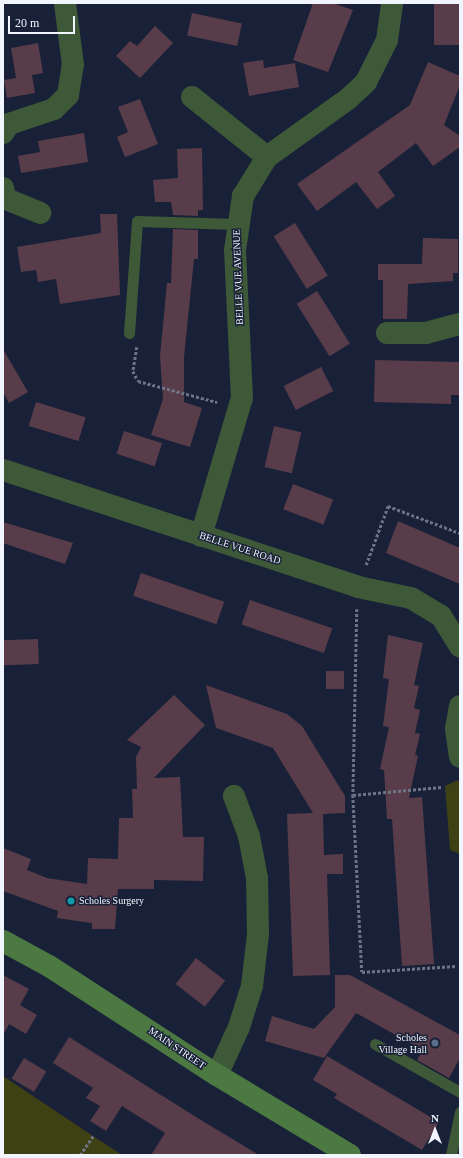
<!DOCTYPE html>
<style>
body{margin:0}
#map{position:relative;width:463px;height:1158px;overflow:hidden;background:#192138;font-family:"Times New Roman",serif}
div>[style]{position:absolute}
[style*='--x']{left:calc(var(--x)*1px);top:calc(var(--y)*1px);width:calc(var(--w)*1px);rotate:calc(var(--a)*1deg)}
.green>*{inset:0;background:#3e4114}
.building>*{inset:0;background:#593c49;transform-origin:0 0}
.path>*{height:2.5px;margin-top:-1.25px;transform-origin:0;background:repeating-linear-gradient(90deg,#6e7486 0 3px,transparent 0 5px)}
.lane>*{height:11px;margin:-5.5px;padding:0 5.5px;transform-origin:5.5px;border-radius:5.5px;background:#3e5938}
.street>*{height:22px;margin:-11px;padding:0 11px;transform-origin:11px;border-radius:11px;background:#3e5938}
.secondary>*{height:22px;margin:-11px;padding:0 11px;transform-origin:11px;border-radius:11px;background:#4c7842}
.dots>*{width:11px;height:11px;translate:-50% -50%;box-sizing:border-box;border:2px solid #192138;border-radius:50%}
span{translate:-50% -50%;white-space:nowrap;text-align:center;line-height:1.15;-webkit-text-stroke:3px #192138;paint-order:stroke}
.street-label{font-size:10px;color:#f1f5fe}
.poi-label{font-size:10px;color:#f1f5fe}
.left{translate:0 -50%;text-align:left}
.right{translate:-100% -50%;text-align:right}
.frame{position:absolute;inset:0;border:4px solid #f1f5fe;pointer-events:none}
.north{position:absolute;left:415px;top:1110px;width:40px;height:40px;-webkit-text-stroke:3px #192138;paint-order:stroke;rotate:0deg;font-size:11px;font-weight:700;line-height:16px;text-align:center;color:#f1f5fe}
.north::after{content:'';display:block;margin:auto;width:14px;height:18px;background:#f1f5fe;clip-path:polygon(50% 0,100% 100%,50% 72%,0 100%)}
.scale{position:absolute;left:8px;top:16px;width:67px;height:18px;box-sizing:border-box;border:2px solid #f1f5fe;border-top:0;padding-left:5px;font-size:12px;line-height:14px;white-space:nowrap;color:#f1f5fe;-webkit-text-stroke:3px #192138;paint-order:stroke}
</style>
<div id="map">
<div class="green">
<i style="clip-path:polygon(458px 780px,460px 784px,460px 854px,450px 850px,445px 786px)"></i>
<i style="clip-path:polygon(3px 1076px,93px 1136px,122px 1155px,3px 1155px)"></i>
</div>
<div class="building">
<i style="clip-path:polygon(313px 3px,332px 3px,353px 10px,328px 72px,293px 60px)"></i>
<i style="left:434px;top:3px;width:26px;height:42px"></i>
<i style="left:192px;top:13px;width:51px;height:23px;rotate:12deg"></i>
<i style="clip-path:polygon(155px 26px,173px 43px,140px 78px,116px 56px,130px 41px,137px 46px)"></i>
<i style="clip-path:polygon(38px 43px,43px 73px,32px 75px,35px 93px,7px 98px,4px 80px,16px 78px,11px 48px)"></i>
<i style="clip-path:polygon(263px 60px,264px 68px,295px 63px,299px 87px,249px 96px,243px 63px)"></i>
<i style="clip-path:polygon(428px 62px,460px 76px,460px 85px,444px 125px,460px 136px,460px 147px,433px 166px,416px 143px,395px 159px,378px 172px,395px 196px,377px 209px,356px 182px,317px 211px,297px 184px,410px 105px)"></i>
<i style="clip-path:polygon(140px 99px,158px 144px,125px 157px,117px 137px,128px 132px,118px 107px)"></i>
<i style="clip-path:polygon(84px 133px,88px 162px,21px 173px,18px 156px,40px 152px,38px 141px)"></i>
<i style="clip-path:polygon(202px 148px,203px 210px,198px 210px,198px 216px,173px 215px,171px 202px,155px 202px,153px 180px,178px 178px,177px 149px)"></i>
<i style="clip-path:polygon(100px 214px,117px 214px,120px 295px,60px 304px,56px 279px,38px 282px,36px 270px,21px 272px,17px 247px,101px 233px)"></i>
<i style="left:295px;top:223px;width:62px;height:25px;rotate:58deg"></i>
<i style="clip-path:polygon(173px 229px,198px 230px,198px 259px,194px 259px,184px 357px,184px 402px,202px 408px,190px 447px,151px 435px,163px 399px,160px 356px,167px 283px,171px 283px)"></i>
<i style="clip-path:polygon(423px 238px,458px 239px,458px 273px,453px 273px,453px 281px,408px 284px,407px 319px,383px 319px,383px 280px,378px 280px,378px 264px,422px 264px)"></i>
<i style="left:317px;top:291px;width:62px;height:24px;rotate:58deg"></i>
<i style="clip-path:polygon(3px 349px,28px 392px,9px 403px,3px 392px)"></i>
<i style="clip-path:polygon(375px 360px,460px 362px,460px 395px,451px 395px,451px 404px,374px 402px)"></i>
<i style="left:321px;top:367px;width:27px;height:42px;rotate:63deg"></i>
<i style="left:36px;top:402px;width:52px;height:25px;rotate:17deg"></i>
<i style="left:274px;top:426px;width:28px;height:42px;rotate:13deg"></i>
<i style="left:124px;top:431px;width:40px;height:24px;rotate:18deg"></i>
<i style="left:293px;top:484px;width:43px;height:27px;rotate:21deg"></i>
<i style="clip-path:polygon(398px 521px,460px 548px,460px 584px,386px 553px)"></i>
<i style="clip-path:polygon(3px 522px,73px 543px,65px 564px,3px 543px)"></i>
<i style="left:141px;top:573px;width:88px;height:24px;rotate:19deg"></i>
<i style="left:250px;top:600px;width:87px;height:26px;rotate:19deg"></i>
<i style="clip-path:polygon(388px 635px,423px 643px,414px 685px,419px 686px,414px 708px,420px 710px,415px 733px,420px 734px,415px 755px,418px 756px,409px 798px,422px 797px,434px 964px,402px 966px,392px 819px,387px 819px,384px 770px,380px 769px,389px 727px,383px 726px,389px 679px,383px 678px)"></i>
<i style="left:38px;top:639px;width:25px;height:35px;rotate:88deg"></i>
<i style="left:326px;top:671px;width:18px;height:18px"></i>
<i style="clip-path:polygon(206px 685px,287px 714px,302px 726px,345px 796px,345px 813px,323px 814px,324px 855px,343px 854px,343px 874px,327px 874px,330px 975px,293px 976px,287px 814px,313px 813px,273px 748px,216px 728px)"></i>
<i style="clip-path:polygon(174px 695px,205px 725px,154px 778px,180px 777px,183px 837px,204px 837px,203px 881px,154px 880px,154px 889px,118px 889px,115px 929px,92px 929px,92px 923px,57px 918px,58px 911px,3px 891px,3px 848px,31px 859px,27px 870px,47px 878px,87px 884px,88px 858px,118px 859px,119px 818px,133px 818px,132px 789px,137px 789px,136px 757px,141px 747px,127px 740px)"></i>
<i style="left:196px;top:958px;width:37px;height:33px;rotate:38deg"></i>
<i style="clip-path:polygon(3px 975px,29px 989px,20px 1005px,37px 1015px,26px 1034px,9px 1024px,15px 1014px,3px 1035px)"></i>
<i style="clip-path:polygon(335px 975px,350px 975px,460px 1035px,460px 1058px,449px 1078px,417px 1060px,423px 1050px,356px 1013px,324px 1058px,265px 1041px,272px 1016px,314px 1029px,335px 1007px)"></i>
<i style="clip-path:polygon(69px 1037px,196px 1117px,259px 1155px,151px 1155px,165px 1133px,122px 1106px,106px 1131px,90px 1121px,100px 1106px,86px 1098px,93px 1088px,53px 1063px)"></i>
<i style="clip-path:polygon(327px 1056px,439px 1122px,422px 1150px,334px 1098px,337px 1094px,313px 1080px)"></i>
<i style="left:24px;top:1058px;width:26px;height:24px;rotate:31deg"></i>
</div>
<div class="path">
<i style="--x:137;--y:347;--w:24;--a:99"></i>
<i style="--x:133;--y:371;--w:11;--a:63"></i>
<i style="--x:138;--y:381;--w:82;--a:14.9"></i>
<i style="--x:366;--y:565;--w:63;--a:-69.6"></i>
<i style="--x:388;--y:506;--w:77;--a:20.6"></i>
<i style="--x:357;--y:609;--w:186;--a:91.2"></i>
<i style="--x:353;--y:795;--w:177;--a:87.1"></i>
<i style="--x:362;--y:972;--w:94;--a:-3.7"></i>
<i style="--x:353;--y:795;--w:89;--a:-5.1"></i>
<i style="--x:80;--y:1155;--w:23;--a:-56"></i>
</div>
<div class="lane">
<i style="--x:129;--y:333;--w:112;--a:-85.9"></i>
<i style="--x:137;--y:221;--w:100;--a:1.7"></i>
<i style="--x:375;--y:1044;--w:98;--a:29.5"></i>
<i style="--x:451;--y:1155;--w:44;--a:-78.2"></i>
</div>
<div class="street">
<i style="--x:192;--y:97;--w:96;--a:38.7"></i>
<i style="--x:3;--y:133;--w:11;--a:-56"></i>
<i style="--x:9;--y:124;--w:47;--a:-18.4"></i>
<i style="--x:54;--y:109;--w:20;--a:-45"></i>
<i style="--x:68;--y:95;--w:30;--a:-81"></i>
<i style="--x:73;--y:65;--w:63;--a:-97.4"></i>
<i style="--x:3;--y:188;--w:11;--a:75"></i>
<i style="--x:6;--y:199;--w:37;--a:22"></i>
<i style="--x:387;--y:333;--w:39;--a:0"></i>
<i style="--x:426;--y:333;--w:35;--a:-15"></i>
<i style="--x:3;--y:470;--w:374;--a:18.2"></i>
<i style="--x:358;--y:587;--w:54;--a:11.7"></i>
<i style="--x:411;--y:598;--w:35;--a:31"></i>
<i style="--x:441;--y:616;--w:36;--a:58"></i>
<i style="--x:201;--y:536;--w:144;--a:-73.5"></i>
<i style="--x:242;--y:398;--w:148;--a:-92.7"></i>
<i style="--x:235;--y:250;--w:55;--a:-81.6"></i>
<i style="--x:243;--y:196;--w:46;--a:-58.4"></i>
<i style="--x:267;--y:157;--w:100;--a:-35.6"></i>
<i style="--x:348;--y:99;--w:25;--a:-43"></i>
<i style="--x:366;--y:82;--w:47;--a:-63.4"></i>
<i style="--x:387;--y:40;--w:37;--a:-82"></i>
<i style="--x:460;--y:706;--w:23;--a:100"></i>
<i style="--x:456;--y:729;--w:28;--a:82"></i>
<i style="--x:217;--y:1075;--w:53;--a:-65.4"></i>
<i style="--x:239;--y:1027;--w:43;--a:-72.4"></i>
<i style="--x:252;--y:986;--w:52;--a:-83.4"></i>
<i style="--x:258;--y:934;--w:56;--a:-91"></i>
<i style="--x:257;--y:878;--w:43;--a:-100.8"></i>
<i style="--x:249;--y:836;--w:43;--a:-110.6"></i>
</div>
<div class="secondary">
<i style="--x:3;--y:941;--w:52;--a:28.5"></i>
<i style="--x:49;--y:966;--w:200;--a:33"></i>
<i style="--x:217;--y:1075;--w:155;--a:31"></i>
</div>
<div class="dots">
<i style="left:71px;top:901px;background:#0f9aa8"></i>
<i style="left:435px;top:1043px;background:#5c6f8a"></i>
</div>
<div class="street-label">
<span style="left:238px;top:277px;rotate:-92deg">BELLE VUE AVENUE</span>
<span style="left:240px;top:548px;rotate:18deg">BELLE VUE ROAD</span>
<span style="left:177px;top:1048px;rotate:34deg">MAIN STREET</span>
</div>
<div class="poi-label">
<span class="left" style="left:79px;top:901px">Scholes Surgery</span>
<span class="right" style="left:427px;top:1043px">Scholes<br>Village Hall</span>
</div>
<div class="frame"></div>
<div class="north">N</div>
<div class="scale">20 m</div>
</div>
